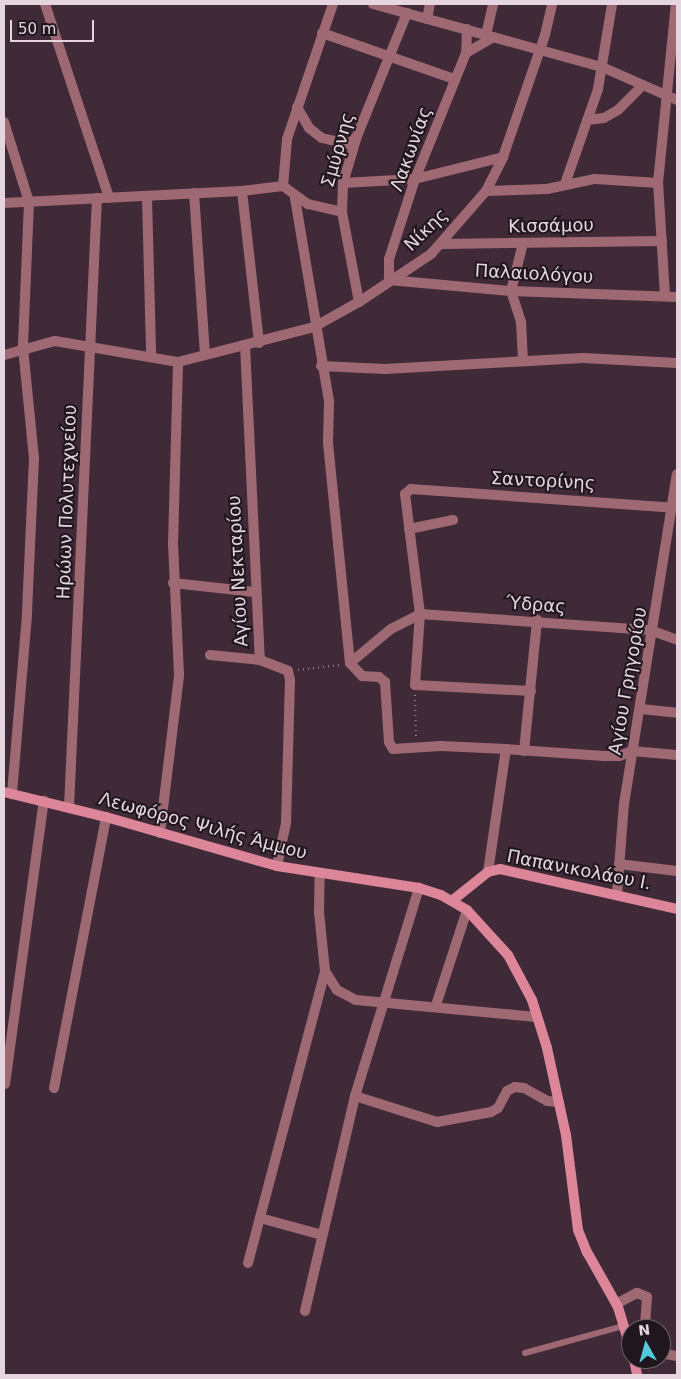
<!DOCTYPE html>
<meta charset="utf-8">
<style>
body{margin:0}
#map{position:relative;width:681px;height:1379px;overflow:hidden;background:#402a38;font-family:"DejaVu Sans",sans-serif}
div>[style]{position:absolute}
[style*='--x']{left:calc(var(--x)*1px);top:calc(var(--y)*1px);width:calc(var(--w)*1px);rotate:calc(var(--a)*1deg)}
.path>*{height:2px;margin-top:-1px;transform-origin:0;background:repeating-linear-gradient(90deg,#96848f 0 1px,transparent 0 5px)}
.lane>*{height:5.5px;margin:-2.75px;padding:0 2.75px;transform-origin:2.75px;border-radius:2.75px;background:#9f6974}
.street>*{height:10px;margin:-5px;padding:0 5px;transform-origin:5px;border-radius:5px;background:#9f6974}
.secondary>*{height:10px;margin:-5px;padding:0 5px;transform-origin:5px;border-radius:5px;background:#dd869a}
span{translate:-50% -50%;white-space:nowrap;text-align:center;line-height:1.15;-webkit-text-stroke:4px #20161d;paint-order:stroke}
.street-label{font-size:18px;color:#e4d5de}
.frame{position:absolute;inset:0;border:5px solid #e4d5de;pointer-events:none}
.north{position:absolute;left:621px;top:1319px;width:50px;height:50px;box-sizing:border-box;background:#20161d;border:1px solid #6e626a;border-radius:50%;rotate:353deg;font-size:14px;font-weight:700;line-height:20px;text-align:center;color:#e4d5de}
.north::after{content:'';display:block;margin:auto;width:18px;height:22px;background:#53cadc;clip-path:polygon(50% 0,100% 100%,50% 72%,0 100%)}
.scale{position:absolute;left:10px;top:20px;width:84px;height:22px;box-sizing:border-box;border:2px solid #e4d5de;border-top:0;padding-left:6px;font-size:15px;line-height:18px;white-space:nowrap;color:#e4d5de;-webkit-text-stroke:4px #20161d;paint-order:stroke}
</style>
<div id="map">
<div class="path">
<i style="--x:298;--y:670;--w:42;--a:-6.8"></i>
<i style="--x:415;--y:695;--w:43;--a:88.7"></i>
</div>
<div class="lane">
<i style="--x:525;--y:1353;--w:103;--a:-15.3"></i>
</div>
<div class="street">
<i style="--x:45;--y:4;--w:204;--a:71.7"></i>
<i style="--x:373;--y:4;--w:238;--a:15.4"></i>
<i style="--x:602;--y:67;--w:82;--a:23.7"></i>
<i style="--x:427;--y:19;--w:15;--a:-79"></i>
<i style="--x:467;--y:29;--w:24;--a:92"></i>
<i style="--x:466;--y:53;--w:136;--a:112"></i>
<i style="--x:415;--y:179;--w:84;--a:108"></i>
<i style="--x:389;--y:259;--w:21;--a:90"></i>
<i style="--x:389;--y:280;--w:122;--a:5.2"></i>
<i style="--x:511;--y:291;--w:166;--a:2.1"></i>
<i style="--x:322;--y:33;--w:140;--a:19.2"></i>
<i style="--x:486;--y:35;--w:32;--a:-77"></i>
<i style="--x:466;--y:53;--w:32;--a:-30"></i>
<i style="--x:297;--y:107;--w:24;--a:60"></i>
<i style="--x:309;--y:128;--w:16;--a:38"></i>
<i style="--x:322;--y:138;--w:28;--a:13"></i>
<i style="--x:349;--y:144;--w:10;--a:-45"></i>
<i style="--x:587;--y:120;--w:17;--a:-7"></i>
<i style="--x:604;--y:118;--w:16;--a:-30"></i>
<i style="--x:618;--y:110;--w:35;--a:-45"></i>
<i style="--x:4;--y:122;--w:84;--a:72.6"></i>
<i style="--x:29;--y:202;--w:146;--a:92.4"></i>
<i style="--x:23;--y:348;--w:111;--a:84.3"></i>
<i style="--x:34;--y:458;--w:157;--a:92.6"></i>
<i style="--x:27;--y:615;--w:180;--a:94.8"></i>
<i style="--x:343;--y:183;--w:72;--a:-3.2"></i>
<i style="--x:415;--y:179;--w:91;--a:-14"></i>
<i style="--x:565;--y:184;--w:101;--a:-70.8"></i>
<i style="--x:598;--y:89;--w:86;--a:-80.6"></i>
<i style="--x:283;--y:186;--w:47;--a:-85.1"></i>
<i style="--x:287;--y:139;--w:143;--a:-71.2"></i>
<i style="--x:283;--y:186;--w:31;--a:36"></i>
<i style="--x:308;--y:204;--w:35;--a:13"></i>
<i style="--x:242;--y:191;--w:153;--a:83.6"></i>
<i style="--x:486;--y:191;--w:61;--a:-1.9"></i>
<i style="--x:547;--y:189;--w:49;--a:-11.8"></i>
<i style="--x:595;--y:179;--w:63;--a:3.6"></i>
<i style="--x:194;--y:193;--w:160;--a:86.1"></i>
<i style="--x:147;--y:197;--w:158;--a:88.5"></i>
<i style="--x:295;--y:198;--w:207;--a:80.5"></i>
<i style="--x:329;--y:402;--w:41;--a:91.4"></i>
<i style="--x:328;--y:443;--w:221;--a:84.3"></i>
<i style="--x:350;--y:663;--w:18;--a:47"></i>
<i style="--x:362;--y:676;--w:17;--a:3"></i>
<i style="--x:379;--y:677;--w:8;--a:40"></i>
<i style="--x:385;--y:682;--w:60;--a:86.2"></i>
<i style="--x:389;--y:742;--w:8;--a:60"></i>
<i style="--x:393;--y:749;--w:48;--a:-3.6"></i>
<i style="--x:441;--y:746;--w:65;--a:2.6"></i>
<i style="--x:4;--y:203;--w:238;--a:-2.9"></i>
<i style="--x:242;--y:191;--w:41;--a:-7"></i>
<i style="--x:523;--y:243;--w:49;--a:104"></i>
<i style="--x:511;--y:291;--w:33;--a:72"></i>
<i style="--x:521;--y:322;--w:39;--a:87"></i>
<i style="--x:441;--y:244;--w:221;--a:-0.8"></i>
<i style="--x:665;--y:296;--w:113;--a:-93.5"></i>
<i style="--x:658;--y:183;--w:180;--a:-84.3"></i>
<i style="--x:359;--y:302;--w:92;--a:-100.7"></i>
<i style="--x:342;--y:212;--w:29;--a:-88"></i>
<i style="--x:343;--y:183;--w:49;--a:-73.4"></i>
<i style="--x:357;--y:136;--w:133;--a:-67.9"></i>
<i style="--x:245;--y:345;--w:315;--a:87.3"></i>
<i style="--x:260;--y:660;--w:30;--a:21"></i>
<i style="--x:288;--y:671;--w:9;--a:77"></i>
<i style="--x:290;--y:680;--w:143;--a:91.6"></i>
<i style="--x:286;--y:823;--w:44;--a:101.8"></i>
<i style="--x:4;--y:355;--w:53;--a:-15.4"></i>
<i style="--x:55;--y:341;--w:125;--a:9.7"></i>
<i style="--x:178;--y:362;--w:140;--a:-14.4"></i>
<i style="--x:314;--y:327;--w:51;--a:-29.1"></i>
<i style="--x:359;--y:302;--w:87;--a:-33.7"></i>
<i style="--x:431;--y:254;--w:84;--a:-48.9"></i>
<i style="--x:486;--y:191;--w:38;--a:-63"></i>
<i style="--x:503;--y:157;--w:129;--a:-71"></i>
<i style="--x:545;--y:35;--w:32;--a:-77"></i>
<i style="--x:321;--y:366;--w:64;--a:2.7"></i>
<i style="--x:385;--y:369;--w:198;--a:-3.2"></i>
<i style="--x:583;--y:358;--w:94;--a:3"></i>
<i style="--x:409;--y:529;--w:45;--a:-11.6"></i>
<i style="--x:173;--y:583;--w:82;--a:6.3"></i>
<i style="--x:420;--y:614;--w:231;--a:4"></i>
<i style="--x:650;--y:630;--w:29;--a:20"></i>
<i style="--x:210;--y:655;--w:50;--a:5.7"></i>
<i style="--x:350;--y:663;--w:53;--a:-39.7"></i>
<i style="--x:391;--y:629;--w:33;--a:-27"></i>
<i style="--x:531;--y:691;--w:116;--a:-177"></i>
<i style="--x:415;--y:685;--w:71;--a:-86"></i>
<i style="--x:420;--y:614;--w:121;--a:-97.1"></i>
<i style="--x:405;--y:494;--w:8;--a:-40"></i>
<i style="--x:411;--y:489;--w:267;--a:4.1"></i>
<i style="--x:641;--y:709;--w:36;--a:6"></i>
<i style="--x:524;--y:751;--w:132;--a:-84.3"></i>
<i style="--x:69;--y:807;--w:610;--a:-87.37"></i>
<i style="--x:160;--y:833;--w:159;--a:-83.1"></i>
<i style="--x:179;--y:675;--w:131;--a:-92.6"></i>
<i style="--x:173;--y:544;--w:182;--a:-88.4"></i>
<i style="--x:619;--y:864;--w:58;--a:6.9"></i>
<i style="--x:488;--y:872;--w:124;--a:-81.7"></i>
<i style="--x:506;--y:749;--w:98;--a:4.1"></i>
<i style="--x:604;--y:756;--w:15;--a:0"></i>
<i style="--x:619;--y:756;--w:14;--a:-21"></i>
<i style="--x:632;--y:751;--w:45;--a:5.1"></i>
<i style="--x:617;--y:894;--w:90;--a:-85.6"></i>
<i style="--x:624;--y:804;--w:334;--a:-80.9"></i>
<i style="--x:325;--y:971;--w:22;--a:58"></i>
<i style="--x:337;--y:990;--w:21;--a:28"></i>
<i style="--x:356;--y:1000;--w:181;--a:5.4"></i>
<i style="--x:436;--y:1005;--w:100;--a:-71.9"></i>
<i style="--x:5;--y:1084;--w:286;--a:-82.2"></i>
<i style="--x:54;--y:1088;--w:276;--a:-79.1"></i>
<i style="--x:355;--y:1096;--w:86;--a:17.6"></i>
<i style="--x:437;--y:1122;--w:55;--a:-10.5"></i>
<i style="--x:491;--y:1112;--w:8;--a:-30"></i>
<i style="--x:498;--y:1108;--w:19;--a:-62"></i>
<i style="--x:507;--y:1091;--w:9;--a:-27"></i>
<i style="--x:515;--y:1087;--w:9;--a:6"></i>
<i style="--x:524;--y:1088;--w:26;--a:29"></i>
<i style="--x:547;--y:1101;--w:12;--a:5"></i>
<i style="--x:260;--y:1218;--w:64;--a:15.3"></i>
<i style="--x:248;--y:1263;--w:302;--a:-75.2"></i>
<i style="--x:325;--y:971;--w:59;--a:-95.8"></i>
<i style="--x:319;--y:912;--w:39;--a:-89"></i>
<i style="--x:616;--y:1304;--w:24;--a:-28"></i>
<i style="--x:637;--y:1293;--w:11;--a:22"></i>
<i style="--x:647;--y:1297;--w:32;--a:94"></i>
<i style="--x:305;--y:1311;--w:221;--a:-76.9"></i>
<i style="--x:355;--y:1096;--w:218;--a:-72.9"></i>
<i style="--x:661;--y:1353;--w:16;--a:11"></i>
</div>
<div class="secondary">
<i style="--x:4;--y:792;--w:105;--a:13.8"></i>
<i style="--x:106;--y:817;--w:178;--a:16"></i>
<i style="--x:277;--y:866;--w:144;--a:8.8"></i>
<i style="--x:419;--y:888;--w:23;--a:18"></i>
<i style="--x:441;--y:895;--w:30;--a:30"></i>
<i style="--x:467;--y:910;--w:61;--a:47.7"></i>
<i style="--x:508;--y:955;--w:51;--a:61.9"></i>
<i style="--x:532;--y:1000;--w:50;--a:72.6"></i>
<i style="--x:547;--y:1048;--w:89;--a:77.7"></i>
<i style="--x:566;--y:1135;--w:96;--a:82.8"></i>
<i style="--x:578;--y:1230;--w:24;--a:68"></i>
<i style="--x:587;--y:1252;--w:63;--a:60.6"></i>
<i style="--x:618;--y:1307;--w:45;--a:73.2"></i>
<i style="--x:453;--y:900;--w:45;--a:-38.7"></i>
<i style="--x:488;--y:872;--w:12;--a:-14"></i>
<i style="--x:500;--y:869;--w:181;--a:12.7"></i>
<i style="--x:634;--y:1359;--w:16;--a:79"></i>
</div>
<div class="street-label">
<span style="left:411px;top:149px;rotate:-70deg">Λακωνίας</span>
<span style="left:338px;top:150px;rotate:-74deg">Σμύρνης</span>
<span style="left:551px;top:226px;rotate:-1deg">Κισσάμου</span>
<span style="left:426px;top:230px;rotate:-44deg">Νίκης</span>
<span style="left:534px;top:274px;rotate:3deg">Παλαιολόγου</span>
<span style="left:543px;top:481px;rotate:3deg">Σαντορίνης</span>
<span style="left:67px;top:502px;rotate:-88deg">Ηρώων Πολυτεχνείου</span>
<span style="left:238px;top:571px;rotate:-93deg">Αγίου Νεκταρίου</span>
<span style="left:536px;top:605px;rotate:4deg">Ύδρας</span>
<span style="left:628px;top:681px;rotate:-80deg">Αγίου Γρηγορίου</span>
<span style="left:203px;top:826px;rotate:15deg">Λεωφόρος Ψιλής Άμμου</span>
<span style="left:579px;top:870px;rotate:11deg">Παπανικολάου Ι.</span>
</div>
<div class="frame"></div>
<div class="north">N</div>
<div class="scale">50 m</div>
</div>
